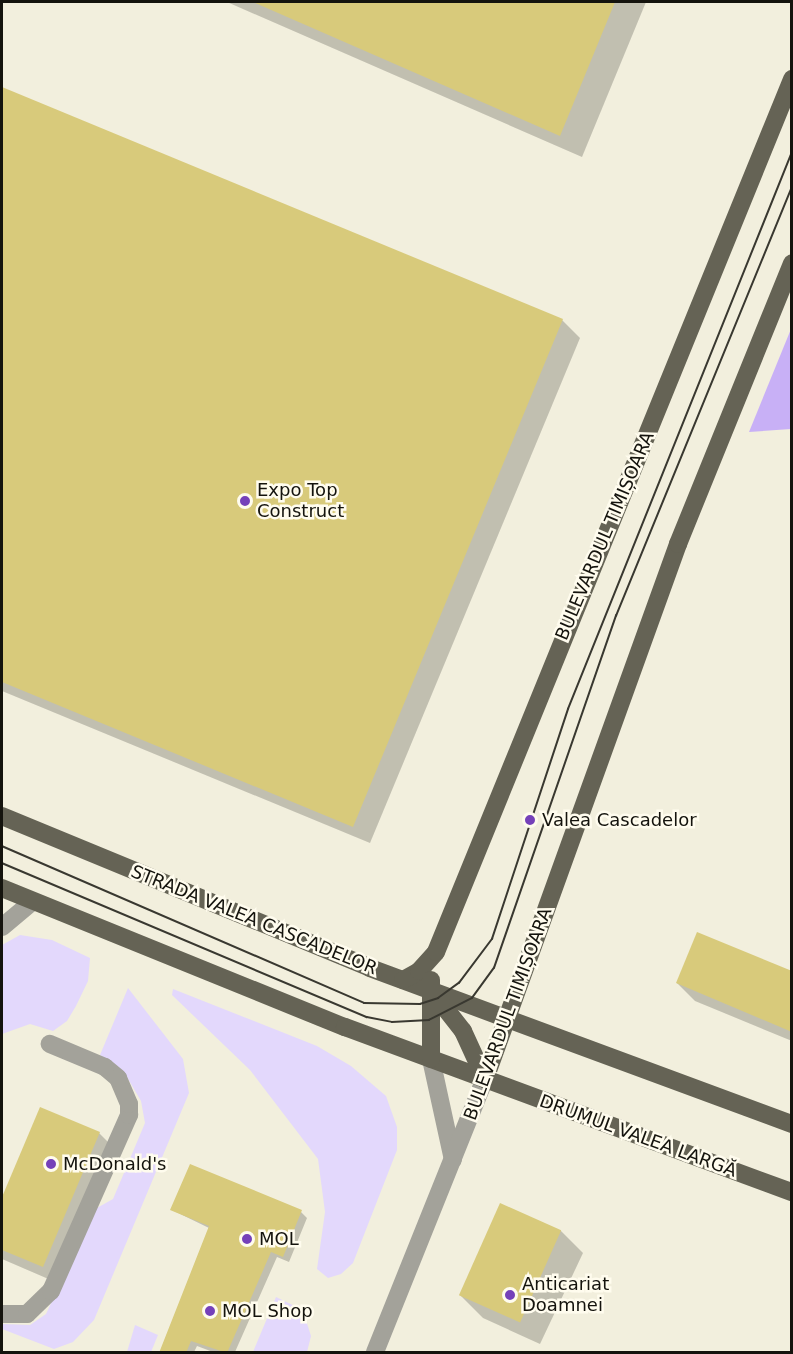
<!DOCTYPE html>
<meta charset="utf-8">
<style>
body{margin:0}
#map{position:relative;width:793px;height:1354px;overflow:hidden;background:#f2efdd;font-family:"DejaVu Sans",sans-serif}
div>[style]{position:absolute}
[style*='--x']{left:calc(var(--x)*1px);top:calc(var(--y)*1px);width:calc(var(--w)*1px);rotate:calc(var(--a)*1deg)}
.green>*{inset:0;background:#e3d8fc}
.forest>*{inset:0;background:#c8b0f6}
.shadow>*{inset:0;background:#0003}
.building>*{inset:0;background:#d8ca7b;transform-origin:0 0}
.minor>*{height:18px;margin:-9px;padding:0 9px;transform-origin:9px;border-radius:9px;background:#a3a29a}
.major>*{height:18px;margin:-9px;padding:0 9px;transform-origin:9px;border-radius:9px;background:#656355}
.tram>*{height:1.5px;margin:-0.75px;padding:0 0.75px;transform-origin:0.75px;border-radius:0.75px;background:#393830}
.dots>*{width:16px;height:16px;translate:-50% -50%;box-sizing:border-box;border:3px solid #fffcee;border-radius:50%}
span{translate:-50% -50%;white-space:nowrap;text-align:center;line-height:1.15;-webkit-text-stroke:5px #fffcee;paint-order:stroke}
.poi-label{font-size:18px;color:#14130d}
.left{translate:0 -50%;text-align:left}
.street-label{font-size:18px;color:#14130d}
.frame{position:absolute;inset:0;border:3px solid #14130d;pointer-events:none}
</style>
<div id="map">
<div class="green">
<i style="clip-path:polygon(20px 935px,52px 940px,90px 958px,88px 981px,76px 1006px,67px 1021px,53px 1031px,30px 1024px,2px 1034px,2px 945px)"></i>
<i style="clip-path:polygon(128px 988px,183px 1059px,189px 1093px,94px 1320px,73px 1342px,54px 1349px,2px 1329px,2px 1324px,30px 1325px,46px 1314px,95px 1209px,113px 1199px,145px 1123px,141px 1101px,124px 1072px,100px 1055px)"></i>
<i style="clip-path:polygon(173px 989px,317px 1046px,351px 1066px,386px 1096px,397px 1127px,397px 1150px,353px 1263px,341px 1274px,328px 1278px,317px 1269px,325px 1212px,318px 1159px,250px 1070px,172px 995px)"></i>
<i style="clip-path:polygon(276px 1297px,299px 1308px,305px 1317px,311px 1336px,307px 1352px,253px 1352px)"></i>
<i style="clip-path:polygon(135px 1325px,158px 1335px,151px 1352px,127px 1352px)"></i>
</div>
<div class="forest">
<i style="clip-path:polygon(791px 329px,791px 429px,749px 432px)"></i>
</div>
<div class="shadow">
<i style="clip-path:polygon(227px 2px,646px 2px,582px 157px)"></i>
<i style="clip-path:polygon(2px 89px,562px 320px,580px 338px,370px 843px,2px 691px)"></i>
<i style="clip-path:polygon(792px 973px,792px 1041px,695px 1001px,677px 983px)"></i>
<i style="clip-path:polygon(41px 1109px,99px 1133px,116px 1150px,60px 1284px,2px 1259px,2px 1201px)"></i>
<i style="clip-path:polygon(501px 1205px,561px 1231px,583px 1253px,540px 1344px,483px 1318px,461px 1296px)"></i>
<i style="clip-path:polygon(172px 1210px,301px 1212px,307px 1218px,289px 1262px,277px 1257px,235px 1352px,213px 1352px,197px 1346px,194px 1352px,160px 1352px,209px 1228px)"></i>
</div>
<div class="building">
<i style="clip-path:polygon(253px 2px,615px 2px,560px 136px)"></i>
<i style="clip-path:polygon(2px 87px,563px 319px,353px 827px,2px 682px)"></i>
<i style="clip-path:polygon(697px 932px,792px 971px,792px 1032px,676px 983px)"></i>
<i style="clip-path:polygon(40px 1107px,100px 1132px,43px 1267px,2px 1250px,2px 1197px)"></i>
<i style="clip-path:polygon(190px 1164px,302px 1210px,283px 1257px,271px 1252px,227px 1353px,191px 1341px,186px 1353px,159px 1353px,209px 1226px,170px 1210px)"></i>
<i style="left:500px;top:1203px;width:67px;height:101px;rotate:24deg"></i>
</div>
<div class="minor">
<i style="--x:2;--y:927;--w:40;--a:-40"></i>
<i style="--x:431;--y:1059;--w:103;--a:77.7"></i>
<i style="--x:2;--y:1314;--w:25;--a:0"></i>
<i style="--x:27;--y:1314;--w:33;--a:-44"></i>
<i style="--x:51;--y:1291;--w:193;--a:-66.1"></i>
<i style="--x:129;--y:1115;--w:11;--a:-90"></i>
<i style="--x:129;--y:1104;--w:28;--a:-113"></i>
<i style="--x:118;--y:1078;--w:17;--a:-140"></i>
<i style="--x:105;--y:1067;--w:60;--a:-157.3"></i>
<i style="--x:375;--y:1352;--w:294;--a:-68.1"></i>
</div>
<div class="major">
<i style="--x:2;--y:816;--w:398;--a:22.4"></i>
<i style="--x:370;--y:968;--w:450;--a:20.3"></i>
<i style="--x:2;--y:888;--w:370;--a:22.1"></i>
<i style="--x:345;--y:1027;--w:476;--a:20.3"></i>
<i style="--x:403;--y:980;--w:18;--a:-29"></i>
<i style="--x:419;--y:971;--w:25;--a:-48"></i>
<i style="--x:436;--y:952;--w:943;--a:-67.81"></i>
<i style="--x:434;--y:994;--w:47;--a:51.9"></i>
<i style="--x:463;--y:1031;--w:53;--a:65.4"></i>
<i style="--x:431;--y:1059;--w:79;--a:-90"></i>
<i style="--x:485;--y:1079;--w:569;--a:-70.16"></i>
<i style="--x:678;--y:544;--w:303;--a:-67.9"></i>
</div>
<div class="tram">
<i style="--x:2;--y:846;--w:395;--a:23.4"></i>
<i style="--x:364;--y:1003;--w:56;--a:1"></i>
<i style="--x:420;--y:1004;--w:19;--a:-18"></i>
<i style="--x:438;--y:998;--w:26;--a:-36"></i>
<i style="--x:459;--y:983;--w:55;--a:-53.1"></i>
<i style="--x:492;--y:939;--w:242;--a:-71.7"></i>
<i style="--x:568;--y:709;--w:600;--a:-68.09"></i>
<i style="--x:2;--y:863;--w:396;--a:22.9"></i>
<i style="--x:367;--y:1017;--w:25;--a:11"></i>
<i style="--x:392;--y:1022;--w:37;--a:-3"></i>
<i style="--x:429;--y:1020;--w:48;--a:-27.1"></i>
<i style="--x:472;--y:998;--w:37;--a:-54"></i>
<i style="--x:494;--y:968;--w:373;--a:-70.9"></i>
<i style="--x:616;--y:616;--w:465;--a:-67.7"></i>
</div>
<div class="dots">
<i style="left:245px;top:501px;background:#7541b9"></i>
<i style="left:530px;top:820px;background:#7541b9"></i>
<i style="left:51px;top:1164px;background:#7541b9"></i>
<i style="left:247px;top:1239px;background:#7541b9"></i>
<i style="left:510px;top:1295px;background:#7541b9"></i>
<i style="left:210px;top:1311px;background:#7541b9"></i>
</div>
<div class="poi-label">
<span class="left" style="left:257px;top:501px">Expo Top<br>Construct</span>
<span class="left" style="left:542px;top:820px">Valea Cascadelor</span>
<span class="left" style="left:63px;top:1164px">McDonald's</span>
<span class="left" style="left:259px;top:1239px">MOL</span>
<span class="left" style="left:522px;top:1295px">Anticariat<br>Doamnei</span>
<span class="left" style="left:222px;top:1311px">MOL Shop</span>
</div>
<div class="street-label">
<span style="left:605px;top:536px;rotate:-67deg">BULEVARDUL TIMIȘOARA</span>
<span style="left:254px;top:920px;rotate:22deg">STRADA VALEA CASCADELOR</span>
<span style="left:508px;top:1014px;rotate:-70deg">BULEVARDUL TIMIȘOARA</span>
<span style="left:638px;top:1136px;rotate:20deg">DRUMUL VALEA LARGĂ</span>
</div>
<div class="frame"></div>
</div>
